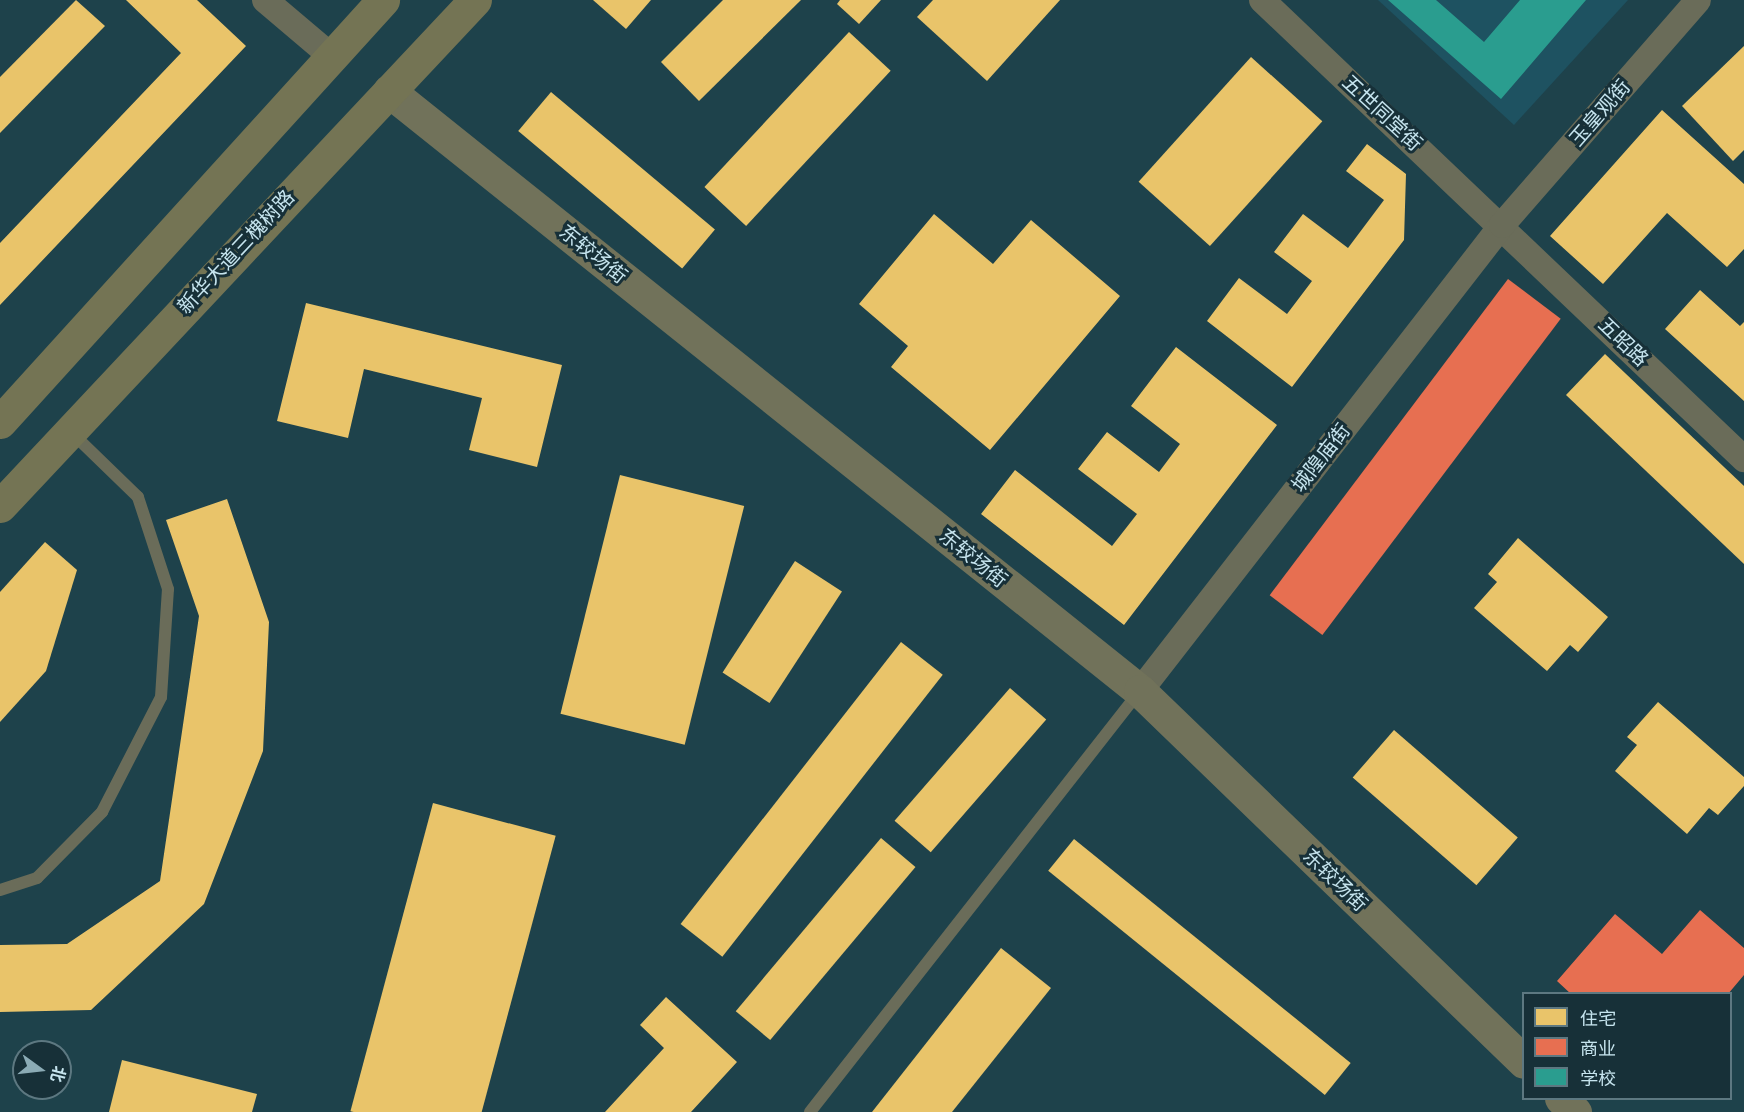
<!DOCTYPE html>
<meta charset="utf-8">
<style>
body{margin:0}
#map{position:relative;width:1744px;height:1112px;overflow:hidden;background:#1e424b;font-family:"Roboto Condensed","Noto Sans SC",sans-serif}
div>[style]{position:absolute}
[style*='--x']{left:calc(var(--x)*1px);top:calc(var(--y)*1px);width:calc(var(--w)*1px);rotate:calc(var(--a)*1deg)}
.built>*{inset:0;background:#1e5261}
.homes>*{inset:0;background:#e9c46a;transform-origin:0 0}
.shops>*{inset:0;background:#e76f51;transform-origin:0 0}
.schools>*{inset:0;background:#2a9d8f}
.lane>*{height:12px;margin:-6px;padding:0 6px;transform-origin:6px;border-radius:6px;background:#6a6c59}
.street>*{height:26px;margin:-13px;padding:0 13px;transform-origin:13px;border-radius:13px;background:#6a6c59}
.secondary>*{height:33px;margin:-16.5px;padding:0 16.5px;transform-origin:16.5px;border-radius:16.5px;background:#71725a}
.primary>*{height:33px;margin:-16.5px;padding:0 16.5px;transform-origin:16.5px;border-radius:16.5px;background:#747454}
span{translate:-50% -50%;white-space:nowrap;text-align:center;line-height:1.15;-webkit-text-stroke:6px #173038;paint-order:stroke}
.street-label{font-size:20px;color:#c6e4ee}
.legend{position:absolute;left:1522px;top:992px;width:210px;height:108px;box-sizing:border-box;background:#173038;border:2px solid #5d7881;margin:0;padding:8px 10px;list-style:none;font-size:18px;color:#c6e4ee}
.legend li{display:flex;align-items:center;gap:12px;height:30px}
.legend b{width:30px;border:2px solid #5d7881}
.north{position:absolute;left:12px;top:1040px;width:60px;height:60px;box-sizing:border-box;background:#173038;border:2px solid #5d7881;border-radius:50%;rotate:105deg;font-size:16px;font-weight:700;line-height:24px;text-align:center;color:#c6e4ee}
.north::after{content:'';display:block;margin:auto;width:21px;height:27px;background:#8babb5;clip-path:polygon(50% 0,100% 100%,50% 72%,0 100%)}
</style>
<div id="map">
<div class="built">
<i style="clip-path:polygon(1378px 0,1628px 0,1514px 125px)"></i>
</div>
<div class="homes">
<i style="clip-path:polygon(76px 0,105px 26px,0 133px,0 77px)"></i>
<i style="clip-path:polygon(126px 0,197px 0,246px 46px,0 305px,0 243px,181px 53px)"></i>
<i style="clip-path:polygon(593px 0,651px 0,626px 29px)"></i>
<i style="clip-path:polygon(723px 0,801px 0,699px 101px,661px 62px)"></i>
<i style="clip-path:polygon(840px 0,881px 0,859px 24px,837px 4px)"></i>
<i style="clip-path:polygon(933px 0,1060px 0,987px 81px,917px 17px)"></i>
<i style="left:849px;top:32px;width:57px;height:212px;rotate:43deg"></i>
<i style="clip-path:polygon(1744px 46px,1744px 150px,1733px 161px,1682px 106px)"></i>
<i style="left:1251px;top:57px;width:96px;height:168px;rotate:42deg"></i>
<i style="left:551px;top:92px;width:214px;height:51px;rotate:40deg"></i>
<i style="clip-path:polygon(1662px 110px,1744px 184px,1744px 249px,1727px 267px,1667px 213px,1603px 284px,1550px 236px)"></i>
<i style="clip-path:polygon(1367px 144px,1406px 174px,1404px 240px,1292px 387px,1207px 321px,1239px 278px,1287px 314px,1312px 281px,1274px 252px,1303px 214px,1348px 248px,1384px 200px,1346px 171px)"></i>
<i style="clip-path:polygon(934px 214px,993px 264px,1031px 220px,1120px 296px,990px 450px,891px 367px,908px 346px,859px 304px)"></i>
<i style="clip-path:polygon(1700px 290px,1740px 326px,1744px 322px,1744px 401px,1665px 329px)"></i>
<i style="clip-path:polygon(306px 303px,562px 365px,537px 467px,469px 450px,482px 398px,364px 369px,348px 438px,277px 421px)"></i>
<i style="clip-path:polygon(1176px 347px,1277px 425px,1124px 625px,981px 514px,1015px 470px,1112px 546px,1137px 514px,1078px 469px,1107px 432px,1159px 472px,1180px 444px,1131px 406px)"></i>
<i style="clip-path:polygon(1605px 354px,1744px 486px,1744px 564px,1566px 395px)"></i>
<i style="left:620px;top:475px;width:128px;height:246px;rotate:14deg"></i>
<i style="clip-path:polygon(227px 499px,269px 622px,263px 751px,204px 904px,91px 1010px,0 1012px,0 945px,67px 944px,160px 881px,199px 616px,166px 520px)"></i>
<i style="clip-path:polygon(1518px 538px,1608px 617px,1578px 652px,1570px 645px,1547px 671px,1474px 608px,1497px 582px,1488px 574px)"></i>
<i style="clip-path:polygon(45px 542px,77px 570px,46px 671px,0 722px,0 592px)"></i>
<i style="left:795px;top:561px;width:56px;height:133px;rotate:33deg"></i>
<i style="left:901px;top:642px;width:53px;height:358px;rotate:38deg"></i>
<i style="left:1010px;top:688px;width:48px;height:176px;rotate:41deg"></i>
<i style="clip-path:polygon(1658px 702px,1744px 777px,1744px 786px,1718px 815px,1709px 808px,1687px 834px,1615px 771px,1637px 745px,1627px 737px)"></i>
<i style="left:1394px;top:730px;width:164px;height:63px;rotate:41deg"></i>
<i style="left:433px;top:803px;width:127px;height:319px;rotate:15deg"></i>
<i style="left:881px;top:838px;width:45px;height:226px;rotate:40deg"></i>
<i style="left:1074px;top:839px;width:356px;height:41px;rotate:39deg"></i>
<i style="clip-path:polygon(1001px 948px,1051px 988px,952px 1112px,872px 1112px)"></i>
<i style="clip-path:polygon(666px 997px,737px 1062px,691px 1112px,605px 1112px,664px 1048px,640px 1025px)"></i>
<i style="clip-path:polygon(122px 1060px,257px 1094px,252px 1112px,109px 1112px)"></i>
</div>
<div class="shops">
<i style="left:1508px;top:279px;width:66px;height:396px;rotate:37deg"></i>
<i style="clip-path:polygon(1700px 910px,1744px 948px,1744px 975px,1728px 994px,1571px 994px,1557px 981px,1615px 914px,1662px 954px)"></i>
</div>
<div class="schools">
<i style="clip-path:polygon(1388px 0,1436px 0,1484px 42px,1520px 0,1586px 0,1501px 99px)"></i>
</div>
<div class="lane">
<i style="--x:0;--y:890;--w:39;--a:-18"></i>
<i style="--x:37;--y:878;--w:93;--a:-45.4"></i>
<i style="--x:102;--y:812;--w:129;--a:-62.8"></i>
<i style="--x:161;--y:697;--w:108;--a:-86.3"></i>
<i style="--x:168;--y:589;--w:97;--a:-108.1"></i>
<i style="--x:138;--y:497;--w:93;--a:-135.9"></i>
<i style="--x:810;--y:1112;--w:534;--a:-51.93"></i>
</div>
<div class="street">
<i style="--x:265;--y:0;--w:87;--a:40.3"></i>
<i style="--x:1262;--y:0;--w:666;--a:43.6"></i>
<i style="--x:1140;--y:691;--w:590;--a:-52.16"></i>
<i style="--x:1502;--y:225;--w:298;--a:-48.9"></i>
</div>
<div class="secondary">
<i style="--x:389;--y:91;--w:961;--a:38.62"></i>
<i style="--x:1140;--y:691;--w:534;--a:44.01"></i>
<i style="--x:1561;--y:1098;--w:20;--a:45"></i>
</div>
<div class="primary">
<i style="--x:0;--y:422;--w:570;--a:-47.77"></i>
<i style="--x:0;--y:506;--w:694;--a:-46.81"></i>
</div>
<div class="street-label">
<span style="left:1382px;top:113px;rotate:43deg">五世同堂街</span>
<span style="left:1600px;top:113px;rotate:-49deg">玉皇观街</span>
<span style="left:236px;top:252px;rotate:-47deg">新华大道三槐树路</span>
<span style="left:593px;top:254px;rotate:39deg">东较场街</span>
<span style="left:1623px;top:342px;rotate:44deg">五昭路</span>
<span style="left:1321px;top:458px;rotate:-52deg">城隍庙街</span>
<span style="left:973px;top:558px;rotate:39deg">东较场街</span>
<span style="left:1335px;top:880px;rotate:44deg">东较场街</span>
</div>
<ul class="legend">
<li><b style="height:16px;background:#e9c46a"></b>住宅</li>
<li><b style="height:16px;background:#e76f51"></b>商业</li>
<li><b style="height:16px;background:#2a9d8f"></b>学校</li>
</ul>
<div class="north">北</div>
</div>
